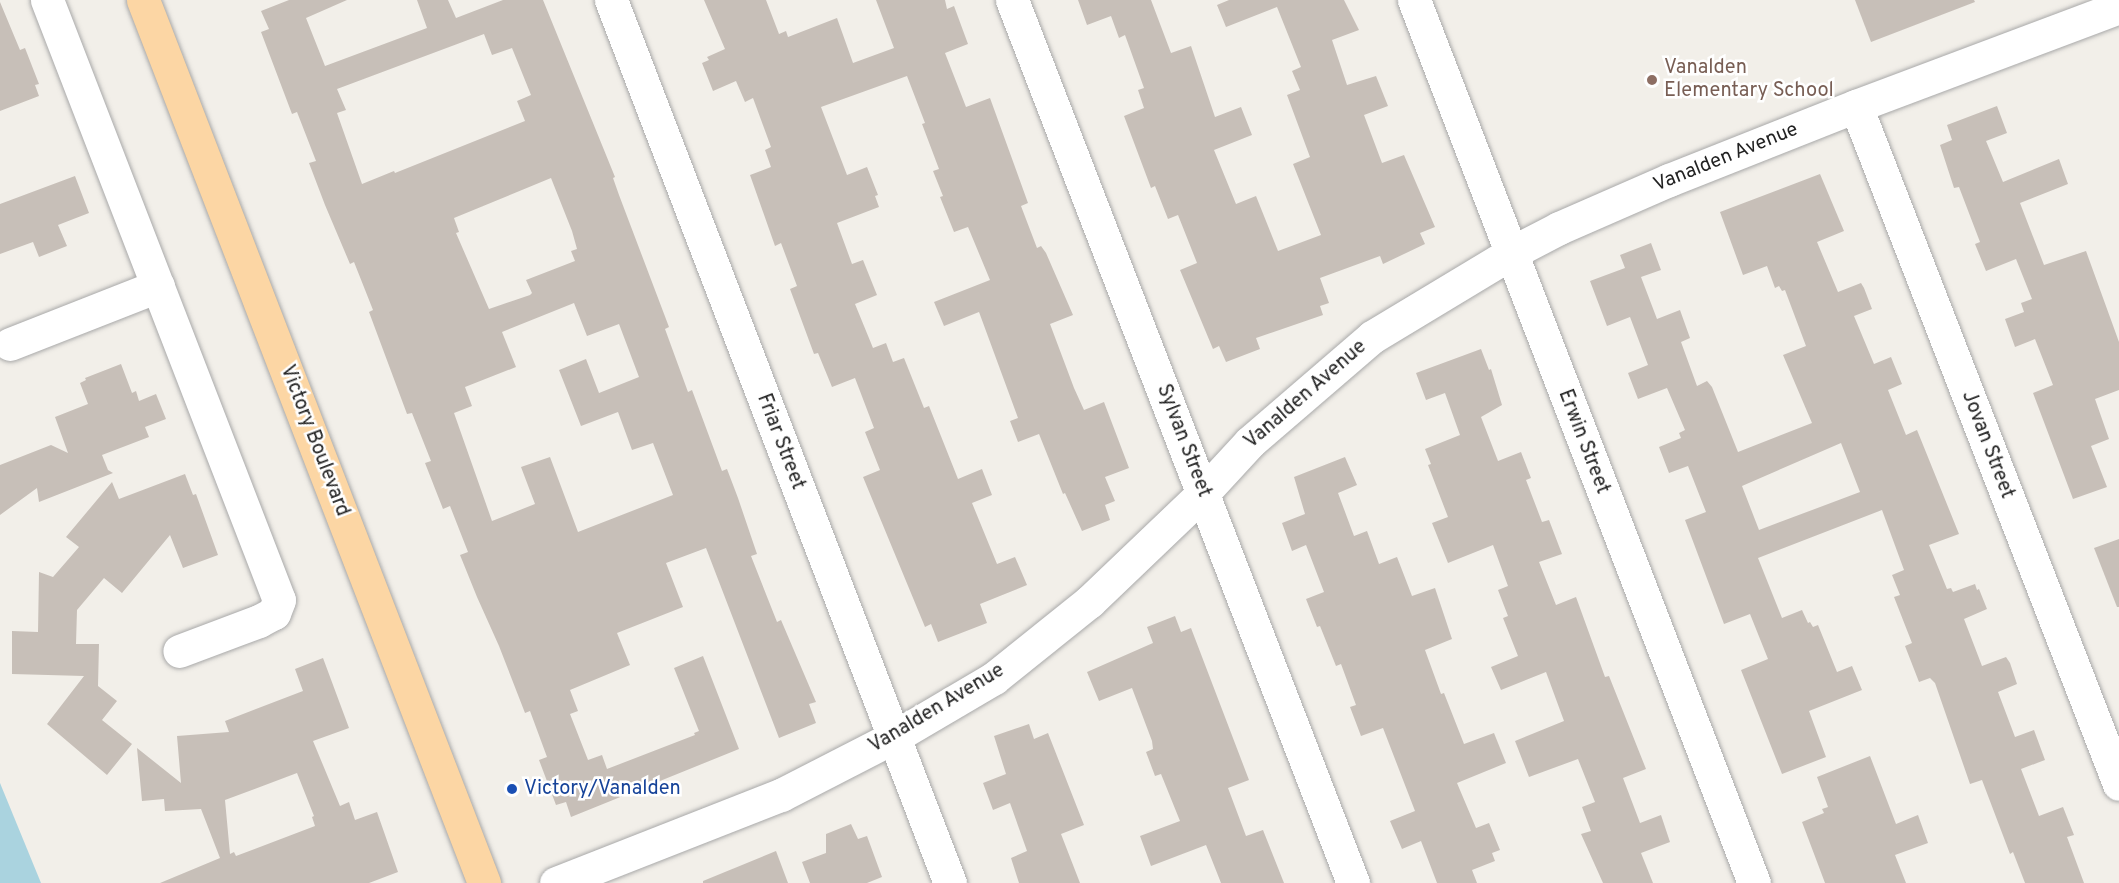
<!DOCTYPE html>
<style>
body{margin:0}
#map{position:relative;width:2119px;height:883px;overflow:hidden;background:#f2efe9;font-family:Overpass,sans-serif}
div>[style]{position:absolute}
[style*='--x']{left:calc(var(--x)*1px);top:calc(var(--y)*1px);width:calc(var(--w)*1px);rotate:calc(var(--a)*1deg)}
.water>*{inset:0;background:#aad3df}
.building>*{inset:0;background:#c7bfb8}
.roads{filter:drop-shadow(0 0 2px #a9a9a9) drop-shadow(0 0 2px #a9a9a9)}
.minor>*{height:33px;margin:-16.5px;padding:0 16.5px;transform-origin:16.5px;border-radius:16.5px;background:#fff}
.major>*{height:33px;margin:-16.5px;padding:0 16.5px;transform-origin:16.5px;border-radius:16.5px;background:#fcd6a4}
.dots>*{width:16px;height:16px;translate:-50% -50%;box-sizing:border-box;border:3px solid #fff;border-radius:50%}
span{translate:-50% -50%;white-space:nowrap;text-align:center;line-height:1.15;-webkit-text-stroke:5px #fff;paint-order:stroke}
.education-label{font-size:20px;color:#785e54}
.left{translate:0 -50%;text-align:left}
.street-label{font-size:20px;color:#222}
.transit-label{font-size:20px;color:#164399}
</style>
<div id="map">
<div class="water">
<i style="clip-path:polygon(0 783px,41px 883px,0 883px)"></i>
</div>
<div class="building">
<i style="clip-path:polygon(evenodd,289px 0,347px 0,306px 18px,325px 66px,427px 28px,417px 0,448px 0,456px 18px,503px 0,543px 0,615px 177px,613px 178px,619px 195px,669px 327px,665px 329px,688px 392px,692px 390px,722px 471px,727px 469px,738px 498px,757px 554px,751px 556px,777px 622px,781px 620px,816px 702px,809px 704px,816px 723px,779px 738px,706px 548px,666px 563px,683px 607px,617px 633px,630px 665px,570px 690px,578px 711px,570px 714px,588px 760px,602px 755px,607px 769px,695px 735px,694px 733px,699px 731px,674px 668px,703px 656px,739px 749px,571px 817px,566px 802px,556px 805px,539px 760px,547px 757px,530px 711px,525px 713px,499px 646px,477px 597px,460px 555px,468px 552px,450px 506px,443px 509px,425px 463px,431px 461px,412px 413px,407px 414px,369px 312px,373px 310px,354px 262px,350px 264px,325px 205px,309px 163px,316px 161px,297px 112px,292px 114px,261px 32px,269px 29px,261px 11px,289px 0,484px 34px,492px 55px,512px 48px,531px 95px,517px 101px,525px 121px,395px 173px,394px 171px,362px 184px,337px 113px,346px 110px,337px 89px,484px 34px,289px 0,551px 178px,572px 231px,577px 249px,571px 251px,575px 261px,526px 280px,532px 293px,530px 295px,489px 309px,456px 233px,459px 232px,454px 218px,551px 178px,289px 0,574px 303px,587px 336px,619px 324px,639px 377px,599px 393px,586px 359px,559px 370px,581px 426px,618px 412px,632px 450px,653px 443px,673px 495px,578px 532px,550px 457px,521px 467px,535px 504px,492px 521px,454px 413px,472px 406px,465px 387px,516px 367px,502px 332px,574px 303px)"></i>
<i style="clip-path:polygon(704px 0,766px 0,779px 34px,786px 31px,788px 37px,837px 18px,853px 63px,894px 48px,876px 0,945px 0,947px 9px,954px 6px,968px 44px,945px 53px,966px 107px,990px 98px,1028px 203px,1021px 206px,1037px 248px,1041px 246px,1046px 253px,1073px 315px,1050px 324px,1074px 388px,1084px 410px,1104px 402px,1129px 468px,1105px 477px,1115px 501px,1105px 505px,1110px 520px,1082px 531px,1065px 493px,1063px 494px,1039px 434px,1018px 442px,1010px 421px,1018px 418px,979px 312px,944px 326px,934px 302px,990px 280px,968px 227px,954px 232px,940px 197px,943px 196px,933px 171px,939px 169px,922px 124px,925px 123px,907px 76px,821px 107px,847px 175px,867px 167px,878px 195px,875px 196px,879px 207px,837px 223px,852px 264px,863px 260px,877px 295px,855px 304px,873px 348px,886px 343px,893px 362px,904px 358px,924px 408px,929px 406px,958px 479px,982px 469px,992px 495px,972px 503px,997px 564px,1015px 557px,1027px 585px,980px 604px,987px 623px,938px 642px,931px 624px,925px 627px,863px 477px,880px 470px,865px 432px,874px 428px,855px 378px,832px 387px,818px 353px,814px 354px,790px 289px,797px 286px,781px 243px,775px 246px,750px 175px,771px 167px,765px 150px,771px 147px,753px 98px,745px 102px,736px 81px,713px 91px,702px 63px,709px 60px,707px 57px,725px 49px)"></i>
<i style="clip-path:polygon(1078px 0,1151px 0,1171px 53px,1191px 46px,1215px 117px,1241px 107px,1252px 135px,1214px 150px,1236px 204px,1256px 196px,1278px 251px,1321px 235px,1293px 164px,1310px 157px,1287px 95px,1300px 90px,1292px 71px,1301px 67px,1277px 7px,1226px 27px,1217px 5px,1229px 0,1344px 0,1359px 30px,1332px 40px,1347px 85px,1376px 76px,1388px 106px,1364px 115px,1382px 163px,1404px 155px,1435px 227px,1420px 233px,1425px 244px,1383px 264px,1380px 256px,1320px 278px,1329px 303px,1320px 306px,1323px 315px,1256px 338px,1260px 349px,1226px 362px,1219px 346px,1213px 349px,1180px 270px,1197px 263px,1178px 215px,1168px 219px,1155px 186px,1151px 188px,1124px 116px,1144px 108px,1138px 90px,1144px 88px,1125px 35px,1119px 38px,1111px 16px,1087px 25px)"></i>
<i style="clip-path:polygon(1855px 0,1974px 0,1975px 2px,1871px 42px)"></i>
<i style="clip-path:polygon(0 2px,20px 50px,25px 48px,39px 84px,35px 85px,39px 96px,0 111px)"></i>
<i style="clip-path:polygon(1997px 106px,2007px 133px,1986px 141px,2003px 182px,2059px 159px,2068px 184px,2020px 203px,2044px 265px,2086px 251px,2119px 342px,2119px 390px,2095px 399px,2109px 439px,2091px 446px,2107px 487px,2073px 499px,2033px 393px,2053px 385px,2035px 339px,2015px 347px,2005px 319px,2024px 312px,2021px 303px,2032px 299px,2016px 259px,1986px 271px,1975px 244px,1980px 242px,1959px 187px,1954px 188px,1940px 145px,1952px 140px,1947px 125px)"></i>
<i style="clip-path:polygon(evenodd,1820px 174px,1844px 231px,1817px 242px,1838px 292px,1861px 283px,1864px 288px,1872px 309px,1854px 316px,1874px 364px,1891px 357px,1902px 384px,1888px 390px,1906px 435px,1917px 430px,1959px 534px,1929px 545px,1947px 589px,1951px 588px,1953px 592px,1975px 584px,1977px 590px,1979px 589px,1987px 609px,1964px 619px,1982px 666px,2006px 657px,2010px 663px,2017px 684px,1998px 692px,2015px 737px,2034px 730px,2045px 760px,2021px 769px,2039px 816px,2063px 807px,2074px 835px,2067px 837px,2084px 883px,2025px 883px,2013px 852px,2010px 854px,1982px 780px,1970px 784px,1935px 683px,1930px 678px,1919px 682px,1905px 646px,1912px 643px,1894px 597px,1900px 595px,1892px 575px,1904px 570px,1882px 510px,1758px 558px,1782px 618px,1802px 610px,1808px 623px,1810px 622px,1813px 627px,1818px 625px,1837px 672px,1852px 666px,1862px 690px,1809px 711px,1826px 757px,1782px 774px,1741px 670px,1768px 659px,1750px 614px,1724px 624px,1685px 520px,1706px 512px,1688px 466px,1669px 473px,1659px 447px,1681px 438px,1679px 433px,1685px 430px,1667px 388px,1638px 399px,1628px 373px,1648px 365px,1630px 317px,1607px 326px,1590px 281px,1625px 268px,1620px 255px,1651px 243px,1661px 270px,1641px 277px,1657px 319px,1680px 310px,1690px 338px,1681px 342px,1697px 386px,1707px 381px,1712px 387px,1738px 452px,1812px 423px,1783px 355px,1806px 346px,1785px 290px,1782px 291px,1779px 286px,1775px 288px,1767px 266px,1743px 275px,1720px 212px,1820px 174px,1841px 443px,1860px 492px,1759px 530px,1742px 486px,1841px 443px)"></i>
<i style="clip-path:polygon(75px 176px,89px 213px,58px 225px,67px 246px,39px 257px,33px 242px,0 254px,0 204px)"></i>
<i style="clip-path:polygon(1481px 349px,1489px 370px,1491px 369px,1502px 405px,1481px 417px,1498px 461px,1521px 452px,1531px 478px,1526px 480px,1542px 522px,1549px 520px,1562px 554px,1539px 562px,1556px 605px,1576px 597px,1605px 677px,1609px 676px,1646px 769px,1623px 778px,1640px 823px,1661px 815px,1670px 842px,1641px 853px,1653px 883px,1603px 883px,1581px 834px,1591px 831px,1582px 807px,1595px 802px,1578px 759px,1529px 777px,1515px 741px,1564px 721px,1546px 672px,1501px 690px,1491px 667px,1518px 656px,1503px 618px,1508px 616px,1498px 590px,1508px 586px,1493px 545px,1448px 563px,1432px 523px,1448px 517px,1428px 465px,1431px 464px,1425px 449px,1460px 435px,1445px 393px,1426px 400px,1416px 373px)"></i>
<i style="clip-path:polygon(121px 364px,132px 393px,136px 391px,139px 401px,156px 394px,166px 419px,145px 427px,149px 437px,102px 455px,108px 470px,113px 473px,39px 502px,37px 488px,0 515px,0 465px,51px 445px,68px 453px,55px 417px,88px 404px,80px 383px,86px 380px,85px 378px)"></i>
<i style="clip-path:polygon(1345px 457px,1357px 485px,1338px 493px,1354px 536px,1367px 531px,1379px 564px,1397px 557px,1412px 596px,1435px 588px,1452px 639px,1425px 650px,1441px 694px,1444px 693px,1464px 744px,1494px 733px,1506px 763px,1457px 783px,1476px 828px,1489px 823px,1500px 850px,1492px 853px,1495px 861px,1472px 870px,1477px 883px,1437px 883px,1421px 841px,1402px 849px,1390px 821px,1415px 811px,1383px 728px,1361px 736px,1350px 707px,1356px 705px,1341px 664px,1336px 666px,1320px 626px,1317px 627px,1306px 599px,1324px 592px,1306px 545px,1292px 551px,1282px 523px,1305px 514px,1294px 477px)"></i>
<i style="clip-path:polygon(185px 474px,193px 495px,196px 494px,218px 555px,183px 568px,170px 535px,122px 593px,104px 578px,77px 610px,76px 644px,99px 644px,98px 686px,117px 701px,102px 720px,132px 744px,107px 775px,47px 724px,84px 676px,12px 674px,12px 631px,38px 632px,39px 572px,53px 577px,79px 547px,66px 537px,112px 482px,119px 499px)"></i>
<i style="clip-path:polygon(2119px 539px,2119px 607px,2117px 607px,2094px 548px)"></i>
<i style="clip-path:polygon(1175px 616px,1181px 632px,1191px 628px,1249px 780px,1228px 788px,1246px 836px,1263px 830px,1284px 883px,1221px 883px,1206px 845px,1151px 866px,1140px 836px,1180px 821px,1161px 774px,1155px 776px,1146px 752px,1153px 749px,1152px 741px,1132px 688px,1099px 701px,1087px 672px,1153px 643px,1147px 627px)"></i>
<i style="clip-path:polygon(evenodd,323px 658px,349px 728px,313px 741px,340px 806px,349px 802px,355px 820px,377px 812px,398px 872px,369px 883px,160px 883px,220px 858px,201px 809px,165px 811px,164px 799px,142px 801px,137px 748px,181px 783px,177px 736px,229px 732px,225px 721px,303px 691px,295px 669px,323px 658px,297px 773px,314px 816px,312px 817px,315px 826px,236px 856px,234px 852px,230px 854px,225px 800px,297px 773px)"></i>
<i style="clip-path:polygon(1029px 724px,1034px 739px,1048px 733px,1084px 825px,1061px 834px,1080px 883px,1019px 883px,1011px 858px,1027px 851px,1010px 803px,993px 810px,983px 783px,1006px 774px,994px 736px)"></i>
<i style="clip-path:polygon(1870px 756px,1896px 824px,1918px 815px,1928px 843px,1895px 855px,1906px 883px,1825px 883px,1802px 822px,1824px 813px,1822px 809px,1828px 807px,1817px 777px)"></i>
<i style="clip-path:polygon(851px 824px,858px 839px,867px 836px,882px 877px,867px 883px,810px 883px,802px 862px,826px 853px,826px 834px)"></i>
<i style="clip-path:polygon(776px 851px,788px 883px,703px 883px,703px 881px)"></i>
</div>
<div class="roads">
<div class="minor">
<i style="--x:47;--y:0;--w:643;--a:68.86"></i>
<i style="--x:279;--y:600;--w:14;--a:111"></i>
<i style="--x:274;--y:613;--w:17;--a:152"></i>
<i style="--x:259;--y:621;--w:85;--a:159.4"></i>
<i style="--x:611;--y:0;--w:946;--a:69"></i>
<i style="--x:1012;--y:0;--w:947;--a:68.88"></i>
<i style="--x:1414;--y:0;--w:946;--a:68.94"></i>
<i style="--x:1856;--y:106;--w:727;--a:68.8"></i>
<i style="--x:10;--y:344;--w:159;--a:-21.4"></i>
<i style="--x:556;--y:883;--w:242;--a:-21.4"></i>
<i style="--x:781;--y:795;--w:127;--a:-27.2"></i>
<i style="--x:894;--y:737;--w:116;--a:-30.5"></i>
<i style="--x:994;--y:678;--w:122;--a:-38.7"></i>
<i style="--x:1089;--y:602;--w:158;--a:-43.7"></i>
<i style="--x:1203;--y:493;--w:69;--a:-47.3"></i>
<i style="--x:1250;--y:442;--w:161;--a:-40.7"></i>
<i style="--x:1372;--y:337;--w:162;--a:-31.1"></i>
<i style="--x:1511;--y:253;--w:54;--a:-27.5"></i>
<i style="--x:1559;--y:228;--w:120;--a:-23.6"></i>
<i style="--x:1669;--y:180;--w:201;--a:-21.6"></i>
<i style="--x:1856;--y:106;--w:281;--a:-20.6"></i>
</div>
<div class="major">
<i style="--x:143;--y:0;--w:947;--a:68.88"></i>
</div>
</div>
<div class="dots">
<i style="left:1652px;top:80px;background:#8d6e63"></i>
<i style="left:512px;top:789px;background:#1a4fb4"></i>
</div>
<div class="education-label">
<span class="left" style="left:1664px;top:80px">Vanalden<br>Elementary School</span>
</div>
<div class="street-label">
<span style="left:1726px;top:158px;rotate:-22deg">Vanalden Avenue</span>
<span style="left:1306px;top:395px;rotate:-41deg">Vanalden Avenue</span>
<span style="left:314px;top:441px;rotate:69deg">Victory Boulevard</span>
<span style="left:1183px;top:441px;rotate:69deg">Sylvan Street</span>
<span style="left:780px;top:442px;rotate:69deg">Friar Street</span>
<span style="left:1583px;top:442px;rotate:69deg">Erwin Street</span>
<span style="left:1987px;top:445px;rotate:69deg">Jovan Street</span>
<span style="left:937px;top:709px;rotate:-31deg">Vanalden Avenue</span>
</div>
<div class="transit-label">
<span class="left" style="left:524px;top:789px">Victory/Vanalden</span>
</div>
</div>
